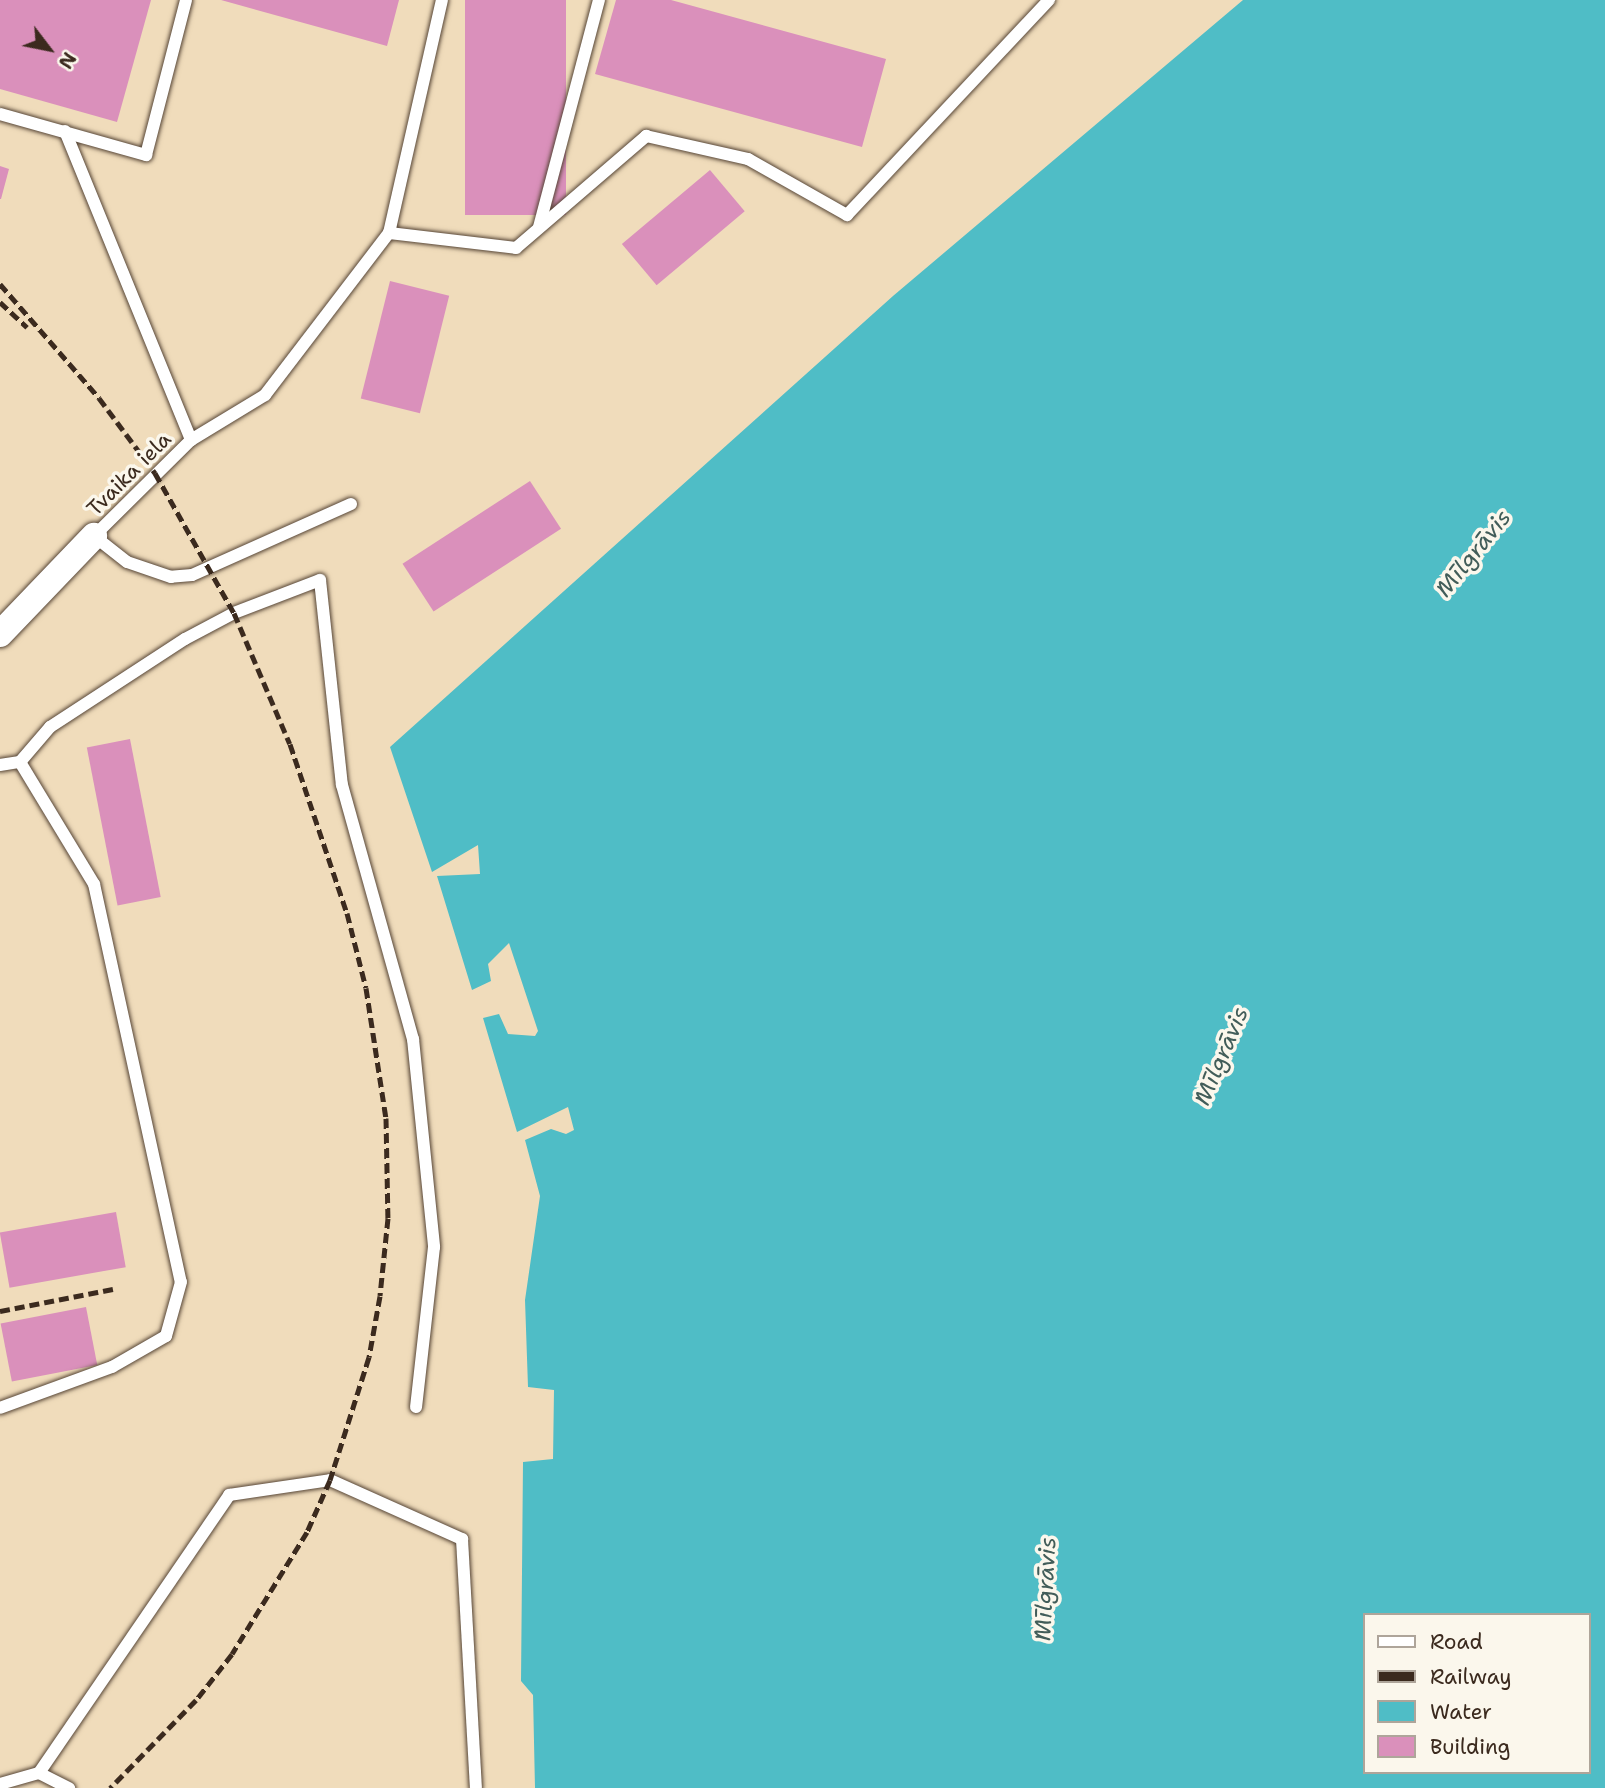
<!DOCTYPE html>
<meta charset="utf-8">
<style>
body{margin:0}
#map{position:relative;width:1605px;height:1788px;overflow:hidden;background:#f0dcbb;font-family:"Shantell Sans",sans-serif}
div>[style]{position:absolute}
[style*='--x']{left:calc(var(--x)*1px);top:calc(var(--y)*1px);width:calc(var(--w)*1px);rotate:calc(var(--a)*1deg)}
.water>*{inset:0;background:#4fbdc6}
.building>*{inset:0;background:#da90bb;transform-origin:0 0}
.roads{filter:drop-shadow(0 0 2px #564536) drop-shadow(0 0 2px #564536)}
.service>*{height:12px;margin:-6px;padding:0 6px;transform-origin:6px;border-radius:6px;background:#fff}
.minor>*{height:26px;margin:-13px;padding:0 13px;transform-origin:13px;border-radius:13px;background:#fff}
.rail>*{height:5px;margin-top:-2.5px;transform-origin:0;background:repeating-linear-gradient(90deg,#3b2a1e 0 10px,transparent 0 15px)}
span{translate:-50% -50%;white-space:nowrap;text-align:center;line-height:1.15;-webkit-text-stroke:7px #fbf7ec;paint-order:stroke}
.street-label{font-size:21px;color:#3b2a1e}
.water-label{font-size:23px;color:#425d59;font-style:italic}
.legend{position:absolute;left:1363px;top:1613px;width:228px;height:161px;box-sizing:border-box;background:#fbf7ec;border:2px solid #aea59a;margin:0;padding:9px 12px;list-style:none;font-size:21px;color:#3b2a1e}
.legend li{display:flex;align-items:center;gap:14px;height:35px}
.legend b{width:35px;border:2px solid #aea59a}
.north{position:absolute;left:14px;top:14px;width:70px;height:70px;-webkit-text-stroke:5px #fbf7ec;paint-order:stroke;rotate:122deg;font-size:19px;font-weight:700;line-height:28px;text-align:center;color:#3b2a1e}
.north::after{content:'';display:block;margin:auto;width:24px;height:32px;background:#3b2a1e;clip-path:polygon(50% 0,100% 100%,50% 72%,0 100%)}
</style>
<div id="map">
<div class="water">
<i style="clip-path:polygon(evenodd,1243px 0,1605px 0,1605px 1788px,535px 1788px,533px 1695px,521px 1681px,523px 1462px,553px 1459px,554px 1390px,528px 1387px,525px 1300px,540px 1196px,525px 1140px,551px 1129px,566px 1134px,574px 1130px,568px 1107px,517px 1132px,483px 1018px,499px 1014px,508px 1034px,535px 1036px,538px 1031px,509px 943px,488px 964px,491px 981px,472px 990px,437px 876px,480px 874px,478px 845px,432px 872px,390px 747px,893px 296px,1243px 0,1365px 1615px,1589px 1615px,1589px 1772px,1365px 1772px,1365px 1615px)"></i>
</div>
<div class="building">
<i style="clip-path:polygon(0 0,151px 0,117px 122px,0 89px)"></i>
<i style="clip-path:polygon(221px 0,399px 0,387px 46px)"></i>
<i style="left:465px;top:0;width:101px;height:215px"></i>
<i style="clip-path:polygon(616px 0,671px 0,886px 59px,862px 147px,595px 74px)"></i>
<i style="clip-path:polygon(0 166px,9px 169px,1px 199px,0 199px)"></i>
<i style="left:710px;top:170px;width:54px;height:115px;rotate:50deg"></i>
<i style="left:390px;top:281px;width:61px;height:121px;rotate:14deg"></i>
<i style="left:530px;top:481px;width:57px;height:152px;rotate:57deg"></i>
<i style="left:130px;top:739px;width:161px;height:44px;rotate:79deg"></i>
<i style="left:116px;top:1212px;width:56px;height:118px;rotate:80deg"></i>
<i style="left:86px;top:1307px;width:59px;height:87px;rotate:79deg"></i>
</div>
<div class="roads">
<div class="service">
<i style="--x:0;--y:114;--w:152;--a:15.7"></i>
<i style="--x:146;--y:155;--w:160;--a:-75.5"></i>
<i style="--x:65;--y:131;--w:334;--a:67.8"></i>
<i style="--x:539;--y:227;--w:235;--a:-75.2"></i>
<i style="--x:389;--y:233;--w:128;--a:6.7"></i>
<i style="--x:516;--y:248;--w:172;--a:-40.7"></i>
<i style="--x:646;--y:136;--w:105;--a:12.7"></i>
<i style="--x:748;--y:159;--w:114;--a:29.5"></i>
<i style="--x:847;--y:215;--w:295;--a:-46.8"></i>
<i style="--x:351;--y:504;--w:174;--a:155.9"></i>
<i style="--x:192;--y:575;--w:21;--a:175"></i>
<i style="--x:171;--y:577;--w:46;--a:-161.2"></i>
<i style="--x:127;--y:562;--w:42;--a:-141.8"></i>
<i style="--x:94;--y:536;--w:136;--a:-44.7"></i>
<i style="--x:191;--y:440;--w:87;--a:-31.3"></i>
<i style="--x:265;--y:395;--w:204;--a:-52.6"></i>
<i style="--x:389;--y:233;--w:239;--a:-77.2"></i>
<i style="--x:20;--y:762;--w:46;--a:-49.4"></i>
<i style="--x:50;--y:727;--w:161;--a:-33.1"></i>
<i style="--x:185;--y:639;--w:55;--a:-28"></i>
<i style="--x:234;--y:613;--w:92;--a:-21"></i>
<i style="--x:320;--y:580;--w:206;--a:83.9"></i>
<i style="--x:342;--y:785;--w:264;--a:74.4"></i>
<i style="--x:413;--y:1039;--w:209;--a:84.2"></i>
<i style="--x:434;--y:1247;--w:161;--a:96.4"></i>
<i style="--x:0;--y:765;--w:20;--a:-9"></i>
<i style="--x:20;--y:762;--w:143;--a:58.8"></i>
<i style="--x:94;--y:884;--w:407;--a:77.7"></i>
<i style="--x:181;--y:1282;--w:56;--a:105.5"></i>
<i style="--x:166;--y:1336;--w:62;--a:150.1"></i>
<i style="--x:112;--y:1367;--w:119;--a:159.9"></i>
<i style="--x:39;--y:1773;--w:34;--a:27"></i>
<i style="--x:0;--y:1784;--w:41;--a:-15.8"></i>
<i style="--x:39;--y:1773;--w:337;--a:-55.6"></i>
<i style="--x:229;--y:1495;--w:102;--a:-8.4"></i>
<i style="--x:330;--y:1480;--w:145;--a:24.1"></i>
<i style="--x:462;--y:1539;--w:249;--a:86.8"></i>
</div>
<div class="minor">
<i style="--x:0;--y:634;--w:136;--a:-46.2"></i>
</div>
</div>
<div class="rail">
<i style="--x:0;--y:284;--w:151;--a:49"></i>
<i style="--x:99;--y:398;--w:94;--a:53.3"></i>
<i style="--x:155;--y:473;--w:161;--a:60.6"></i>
<i style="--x:234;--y:613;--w:142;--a:66.9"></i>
<i style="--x:290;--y:744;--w:178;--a:71.4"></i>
<i style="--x:347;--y:913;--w:77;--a:75.8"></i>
<i style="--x:366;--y:988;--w:132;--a:81.3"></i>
<i style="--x:386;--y:1118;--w:100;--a:88.9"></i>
<i style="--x:388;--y:1218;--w:78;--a:95.9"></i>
<i style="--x:380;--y:1296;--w:62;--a:100.2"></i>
<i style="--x:369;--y:1357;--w:129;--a:107.6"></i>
<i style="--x:330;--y:1480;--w:57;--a:113.9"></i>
<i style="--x:307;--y:1532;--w:143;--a:121.6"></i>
<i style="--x:232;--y:1654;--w:58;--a:128"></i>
<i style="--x:196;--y:1700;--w:123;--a:134.3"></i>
<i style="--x:0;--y:302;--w:37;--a:43"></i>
<i style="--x:0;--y:1311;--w:115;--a:-11"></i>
</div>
<div class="street-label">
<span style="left:129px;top:474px;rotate:-45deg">Tvaika iela</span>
</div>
<div class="water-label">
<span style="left:1473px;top:553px;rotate:-51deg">Mīlgrāvis</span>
<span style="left:1221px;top:1056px;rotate:-67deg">Mīlgrāvis</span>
<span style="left:1045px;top:1589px;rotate:-87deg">Mīlgrāvis</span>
</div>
<ul class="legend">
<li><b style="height:9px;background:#fff"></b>Road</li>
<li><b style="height:9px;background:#3b2a1e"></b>Railway</li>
<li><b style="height:19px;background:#4fbdc6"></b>Water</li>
<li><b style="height:19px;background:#da90bb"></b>Building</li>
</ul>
<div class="north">N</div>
</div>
